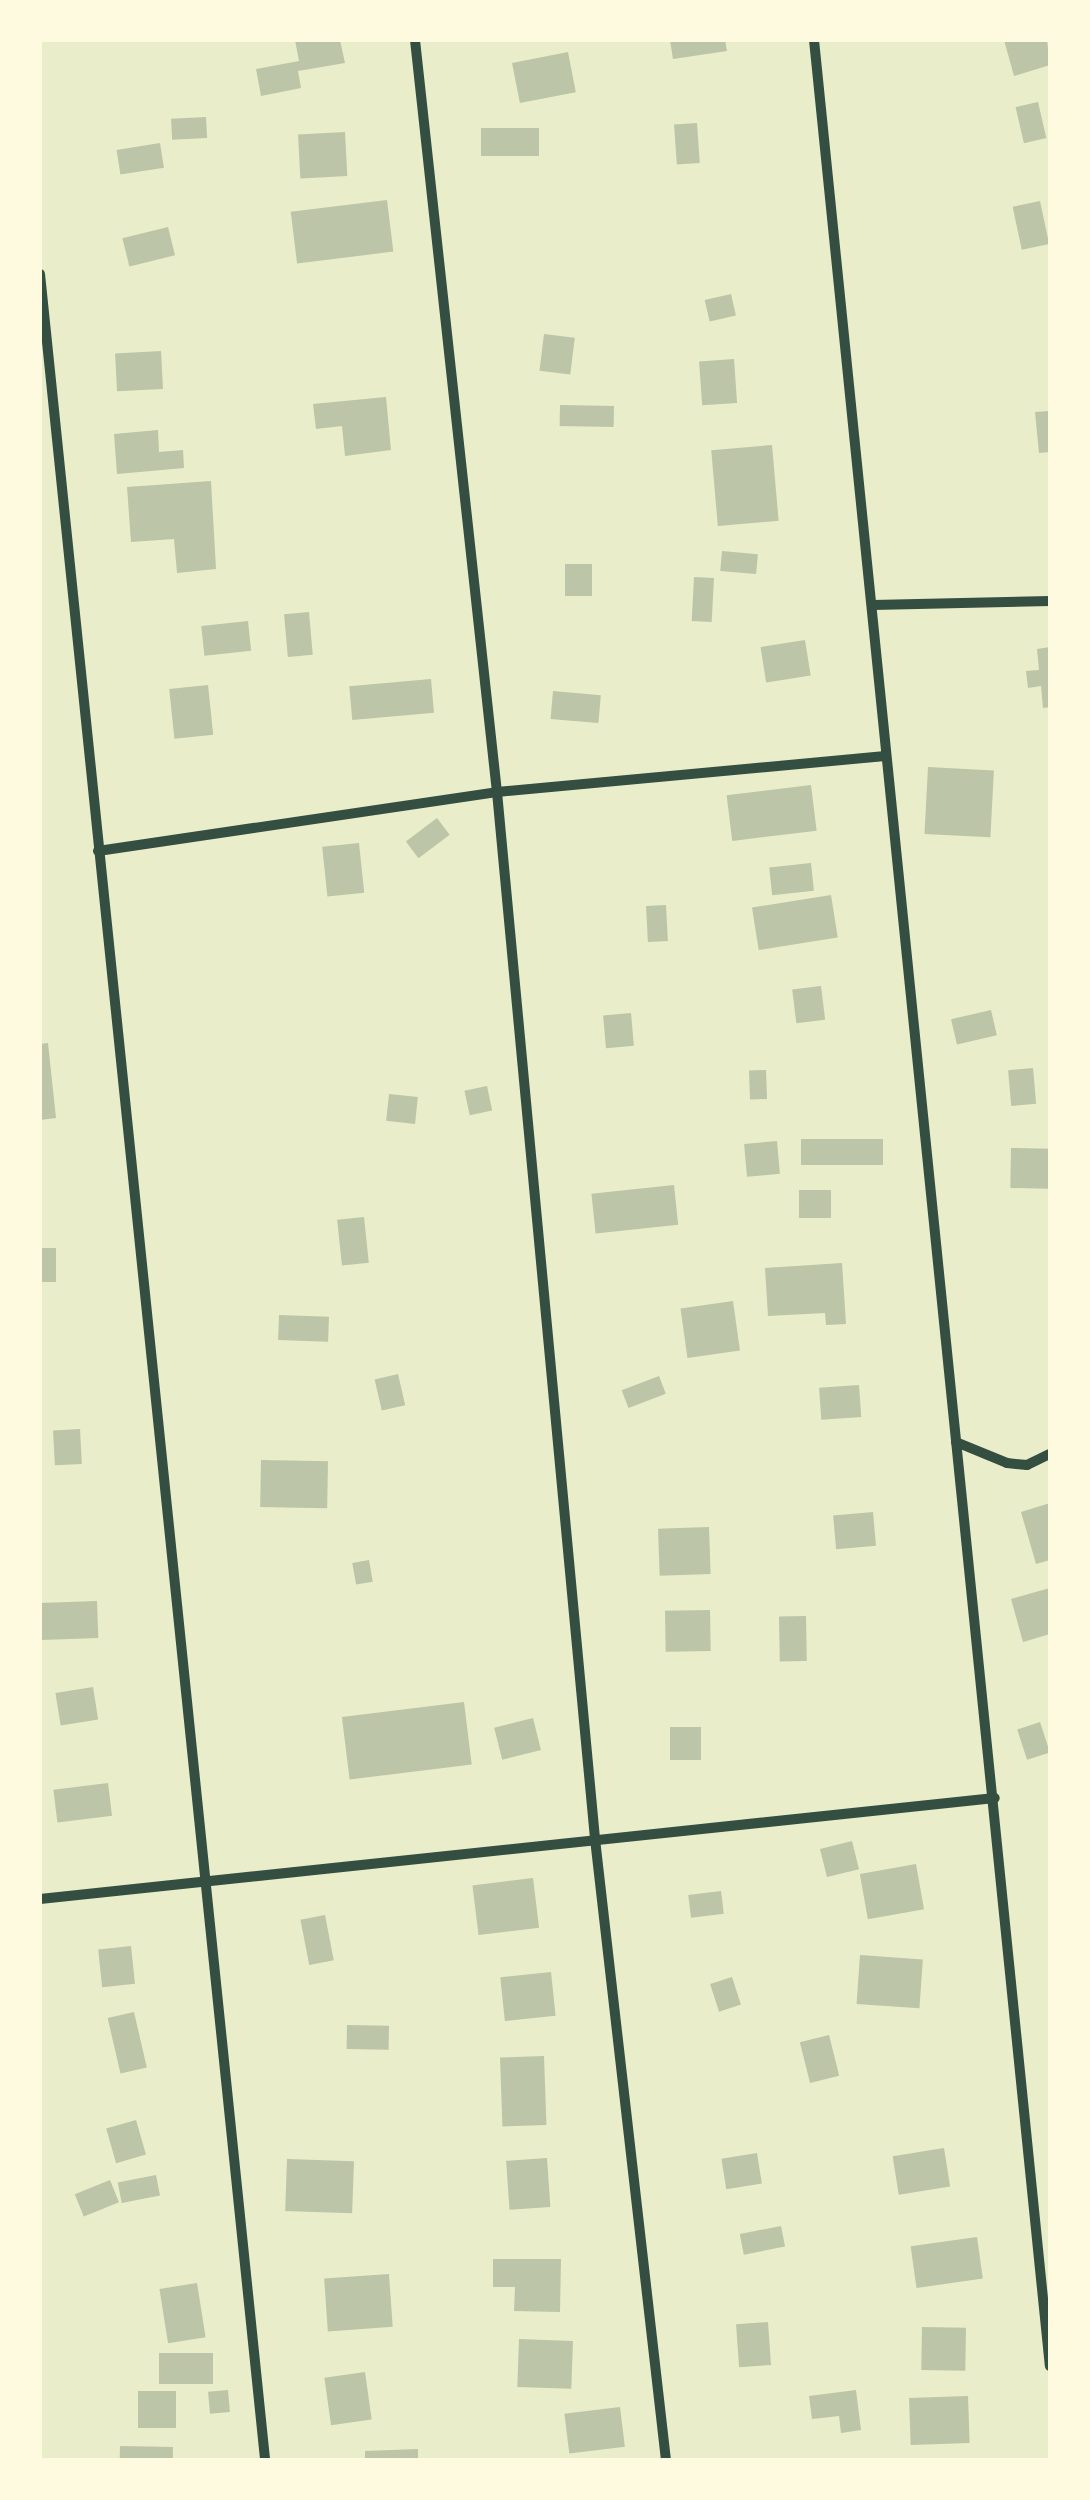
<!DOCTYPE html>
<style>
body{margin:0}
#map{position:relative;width:1090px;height:2500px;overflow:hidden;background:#e9edc9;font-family:Quicksand,sans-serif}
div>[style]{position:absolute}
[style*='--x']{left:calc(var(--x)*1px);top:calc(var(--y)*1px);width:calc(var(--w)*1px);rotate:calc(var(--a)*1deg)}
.building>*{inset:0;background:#bcc5a7;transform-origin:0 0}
.minor>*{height:10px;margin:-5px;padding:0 5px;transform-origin:5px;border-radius:5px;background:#344e41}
span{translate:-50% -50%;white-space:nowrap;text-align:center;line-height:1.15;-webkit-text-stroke:10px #fefae0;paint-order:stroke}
.frame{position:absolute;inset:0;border:42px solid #fefae0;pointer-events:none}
</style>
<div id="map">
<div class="building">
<i style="clip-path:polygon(295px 40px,340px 40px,345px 63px,298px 71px,301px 88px,261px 96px,256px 69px,299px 61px)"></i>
<i style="clip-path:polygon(670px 40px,725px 40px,727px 51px,673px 59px)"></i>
<i style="clip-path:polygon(1004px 40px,1047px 40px,1050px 65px,1014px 76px)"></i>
<i style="left:568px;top:52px;width:41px;height:57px;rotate:79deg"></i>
<i style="left:1038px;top:102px;width:37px;height:23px;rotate:77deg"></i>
<i style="left:206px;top:117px;width:21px;height:35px;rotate:87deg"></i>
<i style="left:697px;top:123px;width:40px;height:23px;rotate:86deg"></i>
<i style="left:481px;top:128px;width:58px;height:28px"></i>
<i style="left:345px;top:132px;width:44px;height:47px;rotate:87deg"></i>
<i style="left:160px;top:143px;width:25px;height:44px;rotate:81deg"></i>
<i style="left:387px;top:200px;width:52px;height:97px;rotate:83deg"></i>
<i style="left:1040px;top:201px;width:44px;height:28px;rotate:78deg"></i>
<i style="left:168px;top:227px;width:29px;height:47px;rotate:76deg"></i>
<i style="left:731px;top:294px;width:22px;height:27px;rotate:77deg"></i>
<i style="left:544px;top:334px;width:31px;height:37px;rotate:7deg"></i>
<i style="left:161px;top:351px;width:38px;height:46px;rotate:87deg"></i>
<i style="left:734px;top:359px;width:44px;height:35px;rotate:86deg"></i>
<i style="clip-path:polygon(386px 397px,391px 450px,345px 456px,342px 426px,316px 429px,313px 404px)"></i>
<i style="left:560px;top:405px;width:54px;height:21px;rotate:1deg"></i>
<i style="clip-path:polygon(1050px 411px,1050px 452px,1039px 453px,1035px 412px)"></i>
<i style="clip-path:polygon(158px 430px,159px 452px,183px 450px,184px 468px,117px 474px,114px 434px)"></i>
<i style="left:772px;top:445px;width:76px;height:61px;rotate:85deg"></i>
<i style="clip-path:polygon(211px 481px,216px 569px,177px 573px,174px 539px,131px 542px,127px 487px)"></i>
<i style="left:722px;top:551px;width:36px;height:20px;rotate:5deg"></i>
<i style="left:565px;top:564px;width:27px;height:32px"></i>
<i style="left:694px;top:577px;width:20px;height:44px;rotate:3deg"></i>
<i style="left:309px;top:612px;width:43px;height:25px;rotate:85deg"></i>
<i style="left:248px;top:621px;width:30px;height:47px;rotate:84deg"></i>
<i style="left:805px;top:640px;width:36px;height:45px;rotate:81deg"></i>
<i style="clip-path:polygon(1050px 647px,1050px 707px,1043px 708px,1041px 686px,1028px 688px,1026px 671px,1039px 670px,1037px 649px)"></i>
<i style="left:431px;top:679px;width:34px;height:82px;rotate:85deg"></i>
<i style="left:208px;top:685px;width:50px;height:39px;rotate:84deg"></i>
<i style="left:553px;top:691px;width:48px;height:28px;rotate:5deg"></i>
<i style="left:928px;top:767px;width:66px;height:67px;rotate:3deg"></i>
<i style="left:811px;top:785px;width:46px;height:85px;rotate:83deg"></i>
<i style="left:437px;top:818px;width:21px;height:39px;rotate:53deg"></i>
<i style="left:359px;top:843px;width:50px;height:37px;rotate:84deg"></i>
<i style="left:811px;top:863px;width:28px;height:42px;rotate:84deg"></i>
<i style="left:831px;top:895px;width:43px;height:80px;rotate:81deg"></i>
<i style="left:666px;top:905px;width:36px;height:20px;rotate:87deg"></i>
<i style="left:821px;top:986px;width:34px;height:29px;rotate:83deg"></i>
<i style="left:991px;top:1010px;width:26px;height:41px;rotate:77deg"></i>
<i style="left:631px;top:1013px;width:33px;height:28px;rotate:85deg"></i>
<i style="clip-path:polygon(48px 1043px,56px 1118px,40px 1120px,40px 1044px)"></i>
<i style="left:1033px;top:1068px;width:36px;height:25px;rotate:85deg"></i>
<i style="left:766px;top:1070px;width:29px;height:17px;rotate:88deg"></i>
<i style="left:487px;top:1086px;width:25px;height:23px;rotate:78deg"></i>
<i style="left:389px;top:1094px;width:29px;height:27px;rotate:6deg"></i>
<i style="left:883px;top:1139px;width:26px;height:82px;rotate:90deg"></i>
<i style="left:777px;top:1141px;width:33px;height:33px;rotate:85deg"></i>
<i style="left:1011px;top:1148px;width:39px;height:40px;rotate:1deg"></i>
<i style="left:674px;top:1185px;width:40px;height:83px;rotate:84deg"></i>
<i style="left:799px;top:1190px;width:32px;height:28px"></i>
<i style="left:364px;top:1217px;width:46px;height:27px;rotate:84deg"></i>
<i style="left:56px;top:1248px;width:34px;height:16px;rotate:90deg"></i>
<i style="clip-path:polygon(842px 1263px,846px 1324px,826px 1325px,825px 1313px,768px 1316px,765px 1268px)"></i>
<i style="left:733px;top:1301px;width:50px;height:53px;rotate:82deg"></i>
<i style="left:279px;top:1315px;width:50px;height:25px;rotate:2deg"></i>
<i style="left:398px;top:1374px;width:32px;height:24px;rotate:77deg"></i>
<i style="left:659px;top:1376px;width:19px;height:40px;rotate:69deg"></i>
<i style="left:859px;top:1385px;width:32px;height:40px;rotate:86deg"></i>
<i style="left:80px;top:1429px;width:35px;height:27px;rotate:87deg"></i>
<i style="left:261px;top:1460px;width:67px;height:47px;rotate:1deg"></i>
<i style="clip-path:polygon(1050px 1503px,1050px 1560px,1036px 1564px,1021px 1512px)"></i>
<i style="left:873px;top:1512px;width:34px;height:40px;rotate:85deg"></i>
<i style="left:709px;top:1527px;width:47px;height:51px;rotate:88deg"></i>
<i style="left:369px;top:1560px;width:22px;height:17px;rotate:80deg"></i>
<i style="clip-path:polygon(1050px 1588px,1050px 1634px,1023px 1642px,1011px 1599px)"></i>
<i style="left:97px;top:1601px;width:37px;height:57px;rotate:88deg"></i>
<i style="left:710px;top:1610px;width:41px;height:45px;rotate:89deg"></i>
<i style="left:806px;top:1616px;width:45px;height:27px;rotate:89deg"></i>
<i style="left:93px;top:1687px;width:33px;height:38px;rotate:81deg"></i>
<i style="left:464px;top:1702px;width:63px;height:123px;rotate:83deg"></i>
<i style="left:533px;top:1718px;width:33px;height:40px;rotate:76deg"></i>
<i style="left:1040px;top:1722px;width:32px;height:24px;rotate:72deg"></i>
<i style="left:670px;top:1727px;width:31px;height:33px"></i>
<i style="left:108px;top:1783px;width:33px;height:55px;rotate:83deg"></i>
<i style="left:852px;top:1841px;width:29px;height:33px;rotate:76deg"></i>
<i style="left:916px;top:1864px;width:46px;height:57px;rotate:80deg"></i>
<i style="left:533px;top:1878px;width:50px;height:61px;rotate:83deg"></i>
<i style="left:721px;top:1891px;width:23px;height:33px;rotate:83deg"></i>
<i style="left:325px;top:1915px;width:46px;height:25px;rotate:79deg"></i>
<i style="left:131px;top:1946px;width:38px;height:33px;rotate:84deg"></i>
<i style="left:860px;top:1955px;width:63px;height:49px;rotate:4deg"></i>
<i style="left:551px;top:1972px;width:44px;height:51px;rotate:84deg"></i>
<i style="left:732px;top:1977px;width:29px;height:23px;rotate:72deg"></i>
<i style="left:134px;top:2012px;width:57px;height:27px;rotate:77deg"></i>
<i style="left:347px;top:2025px;width:42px;height:24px;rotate:1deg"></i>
<i style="left:829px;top:2035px;width:42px;height:30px;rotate:76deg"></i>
<i style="left:544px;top:2056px;width:69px;height:44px;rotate:88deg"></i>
<i style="left:136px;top:2120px;width:36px;height:31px;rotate:74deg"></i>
<i style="left:944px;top:2148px;width:39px;height:52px;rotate:81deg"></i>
<i style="left:757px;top:2153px;width:31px;height:36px;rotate:81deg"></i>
<i style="left:547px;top:2158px;width:49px;height:41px;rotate:86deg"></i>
<i style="left:287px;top:2159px;width:67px;height:52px;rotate:2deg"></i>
<i style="left:156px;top:2175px;width:21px;height:39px;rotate:79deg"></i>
<i style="left:110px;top:2180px;width:24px;height:38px;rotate:68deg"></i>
<i style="left:781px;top:2226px;width:21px;height:42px;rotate:79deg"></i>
<i style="left:977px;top:2237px;width:42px;height:67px;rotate:82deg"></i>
<i style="clip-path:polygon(493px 2259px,561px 2259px,560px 2312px,514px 2311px,515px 2287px,493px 2287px)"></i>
<i style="left:389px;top:2274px;width:53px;height:65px;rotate:86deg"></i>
<i style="left:197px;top:2283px;width:55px;height:38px;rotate:81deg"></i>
<i style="left:768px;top:2322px;width:43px;height:32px;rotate:86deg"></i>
<i style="left:922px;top:2327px;width:44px;height:43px;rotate:1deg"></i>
<i style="left:519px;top:2339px;width:54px;height:48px;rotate:2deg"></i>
<i style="left:159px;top:2353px;width:54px;height:31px"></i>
<i style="left:365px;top:2372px;width:48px;height:41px;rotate:82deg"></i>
<i style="left:228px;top:2390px;width:22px;height:20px;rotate:85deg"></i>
<i style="clip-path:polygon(856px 2390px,861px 2430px,841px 2433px,839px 2416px,812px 2419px,809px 2396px)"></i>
<i style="left:138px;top:2391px;width:38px;height:37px"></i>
<i style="left:968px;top:2396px;width:47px;height:59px;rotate:88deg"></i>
<i style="left:620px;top:2407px;width:40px;height:56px;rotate:83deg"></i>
<i style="left:120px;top:2446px;width:53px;height:14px;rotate:1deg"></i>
<i style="clip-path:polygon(418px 2449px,418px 2460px,365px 2460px,365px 2451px)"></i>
</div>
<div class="minor">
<i style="--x:415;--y:40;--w:756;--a:83.78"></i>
<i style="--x:497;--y:792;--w:1052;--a:84.65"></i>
<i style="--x:595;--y:1839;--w:625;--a:83.48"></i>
<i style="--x:814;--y:40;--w:2338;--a:84.21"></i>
<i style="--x:40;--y:274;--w:2198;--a:84.12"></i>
<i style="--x:873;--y:605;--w:177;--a:-1.3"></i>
<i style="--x:98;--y:851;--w:403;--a:-8.4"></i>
<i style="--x:497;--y:792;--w:390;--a:-5.3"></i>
<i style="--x:956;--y:1442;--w:55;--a:22.4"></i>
<i style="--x:1007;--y:1463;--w:20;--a:6"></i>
<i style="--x:1027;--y:1465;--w:25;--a:-26"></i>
<i style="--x:40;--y:1899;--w:960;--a:-6.04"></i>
</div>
<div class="frame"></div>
</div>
